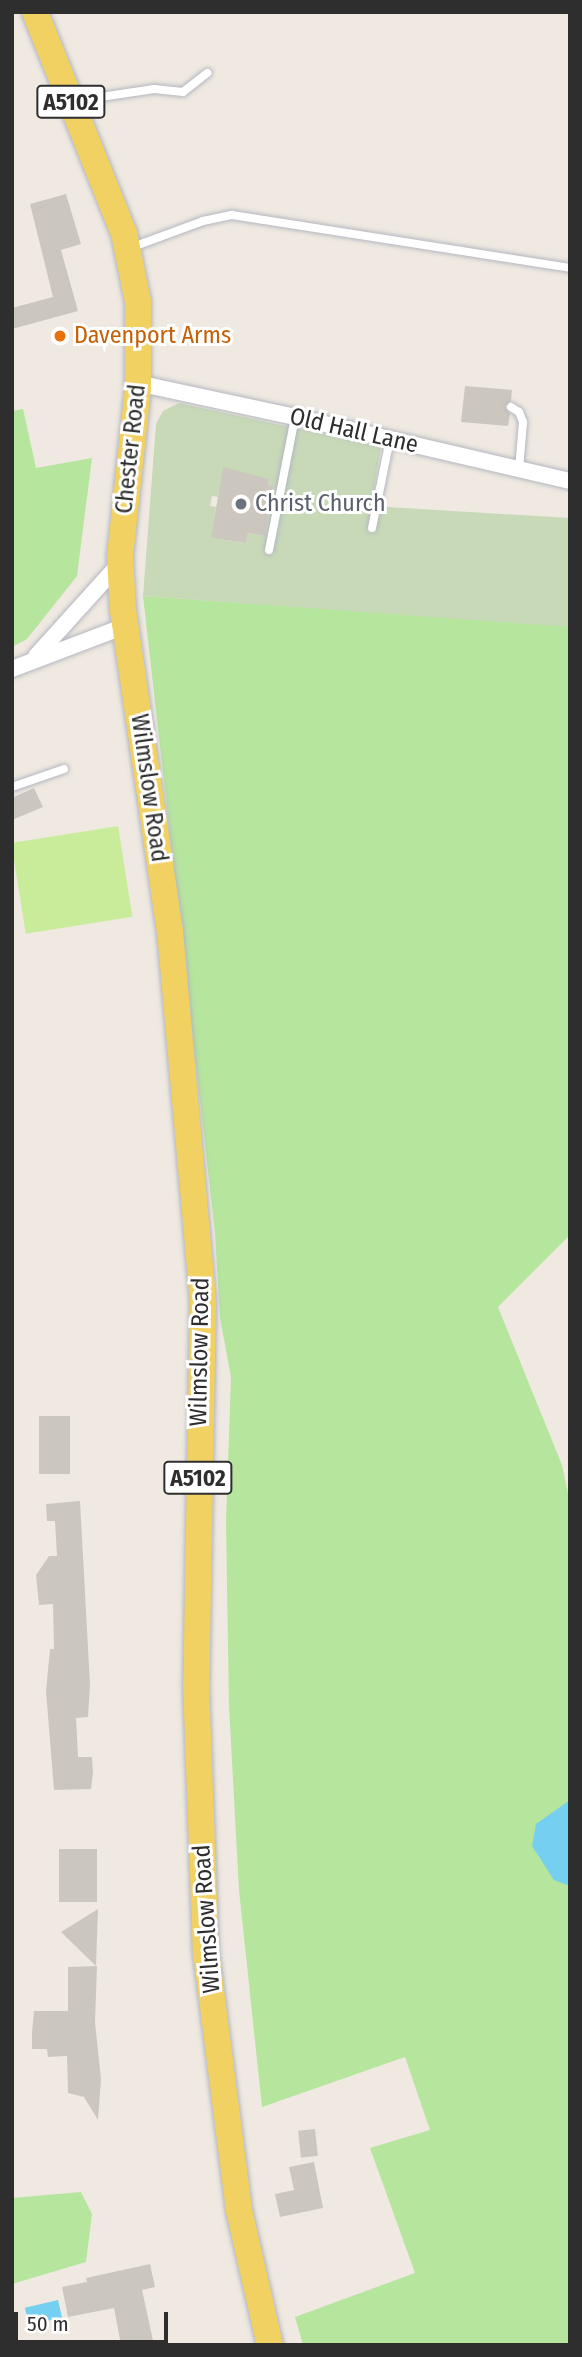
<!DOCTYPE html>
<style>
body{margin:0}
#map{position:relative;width:582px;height:2357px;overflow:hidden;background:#efe9e1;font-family:"Fira Sans Condensed",sans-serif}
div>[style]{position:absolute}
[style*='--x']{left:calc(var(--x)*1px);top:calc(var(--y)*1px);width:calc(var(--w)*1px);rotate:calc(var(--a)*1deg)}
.green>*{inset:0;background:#b6e59e}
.cemetery>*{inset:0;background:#c8d9b8}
.pitch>*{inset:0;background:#c9ec9a;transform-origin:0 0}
.water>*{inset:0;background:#75cff0;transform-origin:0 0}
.building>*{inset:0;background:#cbc7bf;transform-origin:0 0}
.roads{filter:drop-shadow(0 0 2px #b4b7c1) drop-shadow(0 0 2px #b4b7c1)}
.lane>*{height:8px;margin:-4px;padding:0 4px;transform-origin:4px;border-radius:4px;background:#fff}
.street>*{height:16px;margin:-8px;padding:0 8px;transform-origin:8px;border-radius:8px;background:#fff}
.primary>*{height:26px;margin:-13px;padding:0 13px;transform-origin:13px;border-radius:13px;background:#f2d163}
.dots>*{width:19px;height:19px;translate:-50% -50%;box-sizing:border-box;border:4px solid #fff;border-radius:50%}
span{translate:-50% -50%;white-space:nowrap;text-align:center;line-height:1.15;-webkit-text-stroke:6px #fff;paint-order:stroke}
.shield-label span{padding:2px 5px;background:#fff;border:2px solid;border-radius:5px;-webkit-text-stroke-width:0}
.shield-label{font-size:23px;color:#2e2e2e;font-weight:700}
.food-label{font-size:24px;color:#c56008}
.left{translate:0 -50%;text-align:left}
.street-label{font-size:24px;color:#2e2e2e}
.worship-label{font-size:24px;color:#5b616d}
.frame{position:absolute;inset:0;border:14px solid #2e2e2e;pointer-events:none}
.scale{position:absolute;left:14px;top:2312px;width:154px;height:32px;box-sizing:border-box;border:4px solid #2e2e2e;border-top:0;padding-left:9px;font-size:21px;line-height:24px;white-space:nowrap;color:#2e2e2e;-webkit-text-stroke:5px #fff;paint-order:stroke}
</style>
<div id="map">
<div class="green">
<i style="clip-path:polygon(23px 409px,36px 468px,92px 458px,77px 576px,27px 639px,12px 647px,12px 411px)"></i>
<i style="clip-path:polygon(143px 596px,570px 626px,570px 1235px,498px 1307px,562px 1465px,570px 1503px,570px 2345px,303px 2345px,295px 2317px,415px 2273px,370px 2148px,430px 2130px,405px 2057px,262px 2107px,239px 1890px,229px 1706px,226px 1522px,231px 1377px,220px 1318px,215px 1233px)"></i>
<i style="clip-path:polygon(81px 2192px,92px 2214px,86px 2262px,12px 2284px,12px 2198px)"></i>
</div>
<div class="cemetery">
<i style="clip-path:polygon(evenodd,179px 403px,381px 447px,371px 506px,570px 518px,570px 627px,143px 596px,156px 424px,163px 411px,179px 403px,223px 468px,269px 479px,268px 485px,273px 487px,265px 536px,248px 533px,246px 543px,212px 538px,216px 507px,210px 506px,212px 496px,218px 497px,223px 468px)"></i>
</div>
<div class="pitch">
<i style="left:118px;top:826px;width:92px;height:108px;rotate:81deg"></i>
</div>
<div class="water">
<i style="clip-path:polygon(570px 1800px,570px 1883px,567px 1885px,554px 1880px,532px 1846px,536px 1824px)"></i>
<i style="left:58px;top:2300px;width:18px;height:34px;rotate:77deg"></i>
</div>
<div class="building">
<i style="clip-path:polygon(66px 194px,81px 244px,61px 250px,78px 311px,12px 329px,12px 308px,53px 297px,30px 204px)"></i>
<i style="clip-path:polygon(465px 386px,512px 390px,511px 401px,505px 406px,510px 414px,508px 426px,461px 422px)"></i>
<i style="clip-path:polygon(223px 467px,269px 479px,268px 485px,273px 486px,265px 536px,248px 533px,246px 543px,211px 538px)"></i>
<i style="clip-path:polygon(34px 788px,43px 807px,12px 820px,12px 798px)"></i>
<i style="left:39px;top:1416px;width:31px;height:58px"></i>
<i style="clip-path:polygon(80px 1501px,90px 1685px,88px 1717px,76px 1718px,78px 1757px,92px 1757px,93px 1773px,91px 1789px,54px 1790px,46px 1691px,50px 1649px,54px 1649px,53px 1604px,39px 1605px,36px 1575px,49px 1556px,57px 1556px,55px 1521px,47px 1521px,46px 1504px)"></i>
<i style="left:97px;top:1849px;width:53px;height:38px;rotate:90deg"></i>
<i style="clip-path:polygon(98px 1909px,96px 1966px,61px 1932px)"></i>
<i style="clip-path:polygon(97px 1966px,95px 2022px,101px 2079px,98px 2120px,84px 2097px,68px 2093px,67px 2056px,48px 2057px,47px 2049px,32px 2049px,32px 2032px,34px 2011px,68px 2011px,68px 1967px)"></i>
<i style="left:315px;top:2129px;width:27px;height:17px;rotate:84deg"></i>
<i style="clip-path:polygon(314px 2162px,323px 2208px,280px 2217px,275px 2194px,294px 2190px,289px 2167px)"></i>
<i style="clip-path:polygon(150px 2264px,155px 2287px,142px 2290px,154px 2345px,121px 2345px,114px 2308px,68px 2317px,62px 2287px,87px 2282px,86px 2278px)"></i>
</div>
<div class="roads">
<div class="lane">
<i style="--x:74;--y:101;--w:81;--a:-8.5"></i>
<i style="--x:154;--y:89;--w:29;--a:6"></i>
<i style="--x:183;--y:92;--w:31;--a:-38"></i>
<i style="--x:130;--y:248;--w:78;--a:-20.3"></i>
<i style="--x:203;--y:221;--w:30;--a:-12"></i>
<i style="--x:232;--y:215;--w:342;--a:8.9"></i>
<i style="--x:511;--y:407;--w:9;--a:32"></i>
<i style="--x:519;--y:412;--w:11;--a:68"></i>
<i style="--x:523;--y:422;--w:48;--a:94.8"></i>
<i style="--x:372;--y:528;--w:91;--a:-78.6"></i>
<i style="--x:269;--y:550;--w:136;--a:-78.9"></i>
<i style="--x:12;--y:787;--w:55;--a:-19.1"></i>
</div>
<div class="street">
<i style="--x:138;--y:388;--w:13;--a:-9"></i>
<i style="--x:151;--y:386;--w:147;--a:12.1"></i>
<i style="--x:295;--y:417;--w:282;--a:13.1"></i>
<i style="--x:36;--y:656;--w:125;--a:-47.9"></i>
<i style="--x:12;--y:669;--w:121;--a:-20.8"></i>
</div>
<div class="primary">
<i style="--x:35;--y:12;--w:238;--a:68.1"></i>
<i style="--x:124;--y:233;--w:70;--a:78.5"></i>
<i style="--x:138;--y:302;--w:86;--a:90"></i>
<i style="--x:138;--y:388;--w:170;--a:96.1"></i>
<i style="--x:120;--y:557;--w:53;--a:86.8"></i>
<i style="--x:123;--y:610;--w:324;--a:81.7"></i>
<i style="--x:170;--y:931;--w:371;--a:84.9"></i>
<i style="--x:203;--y:1301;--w:382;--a:91"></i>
<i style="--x:196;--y:1683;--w:269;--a:87.9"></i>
<i style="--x:206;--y:1952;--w:260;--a:82.7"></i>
<i style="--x:239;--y:2210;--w:139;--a:77.1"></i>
</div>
</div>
<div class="dots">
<i style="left:60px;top:336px;background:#e8710a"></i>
<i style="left:241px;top:504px;background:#6b7280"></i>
</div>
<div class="shield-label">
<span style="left:71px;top:102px">A5102</span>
<span style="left:198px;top:1478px">A5102</span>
</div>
<div class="food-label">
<span class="left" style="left:74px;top:336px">Davenport Arms</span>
</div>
<div class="street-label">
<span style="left:354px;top:431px;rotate:13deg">Old Hall Lane</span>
<span style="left:131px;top:449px;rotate:-84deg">Chester Road</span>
<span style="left:149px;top:788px;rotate:82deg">Wilmslow Road</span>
<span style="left:200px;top:1352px;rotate:-89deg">Wilmslow Road</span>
<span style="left:207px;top:1919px;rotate:-94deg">Wilmslow Road</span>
</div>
<div class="worship-label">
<span class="left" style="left:255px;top:504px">Christ Church</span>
</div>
<div class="frame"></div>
<div class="scale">50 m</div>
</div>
